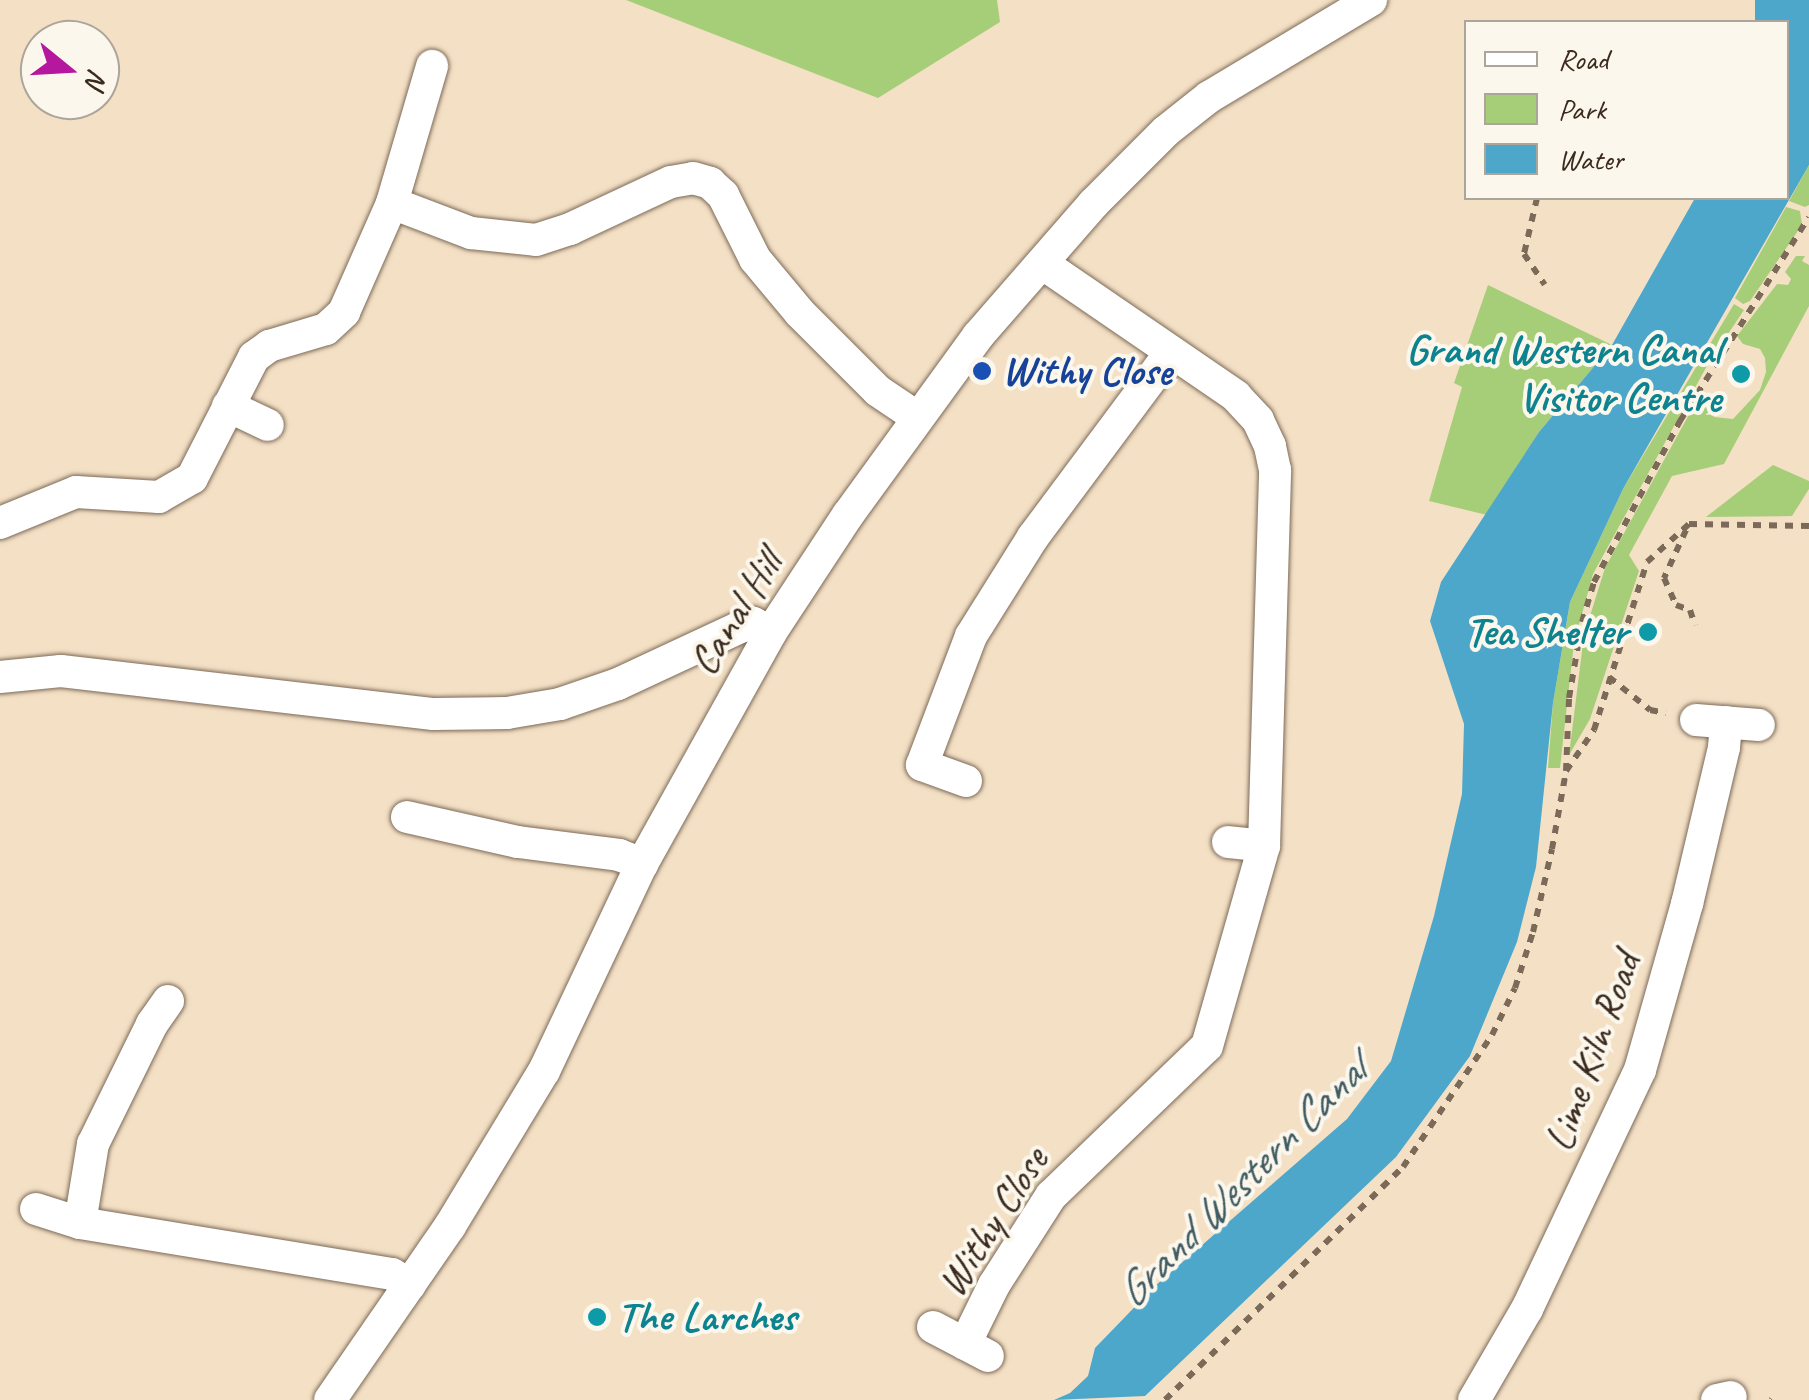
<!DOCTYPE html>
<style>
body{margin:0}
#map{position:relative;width:1809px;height:1400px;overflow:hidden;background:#f4e0c5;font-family:Caveat,sans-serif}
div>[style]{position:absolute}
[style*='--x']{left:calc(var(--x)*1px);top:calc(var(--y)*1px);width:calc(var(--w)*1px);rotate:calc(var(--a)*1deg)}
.green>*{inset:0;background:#a6ce79}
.water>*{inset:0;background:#4da7cb}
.path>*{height:6px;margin-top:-3px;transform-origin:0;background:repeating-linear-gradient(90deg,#7c6a58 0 8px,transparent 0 16px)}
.roads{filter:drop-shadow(0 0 2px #7c6a58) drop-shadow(0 0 2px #7c6a58)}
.minor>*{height:32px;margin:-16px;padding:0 16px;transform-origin:16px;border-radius:16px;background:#fff}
.dots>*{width:28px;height:28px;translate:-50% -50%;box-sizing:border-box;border:5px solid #fbf7ec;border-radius:50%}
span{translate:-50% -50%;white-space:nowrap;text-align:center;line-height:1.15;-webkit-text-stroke:8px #fbf7ec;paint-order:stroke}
.culture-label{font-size:42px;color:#0d838f;font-weight:700}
.right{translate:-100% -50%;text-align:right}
.left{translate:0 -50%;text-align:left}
.transit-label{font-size:42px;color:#164399;font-weight:700}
.street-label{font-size:42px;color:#3b2a1e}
.water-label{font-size:45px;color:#425c63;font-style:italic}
.legend{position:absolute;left:1464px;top:20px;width:325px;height:180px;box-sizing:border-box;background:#fbf7ec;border:2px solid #aea59a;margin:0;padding:12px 18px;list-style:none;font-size:30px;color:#3b2a1e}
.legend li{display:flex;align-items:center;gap:20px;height:50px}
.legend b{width:50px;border:2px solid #aea59a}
.north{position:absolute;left:20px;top:20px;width:100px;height:100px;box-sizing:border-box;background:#fbf7ec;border:2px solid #aea59a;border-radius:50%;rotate:108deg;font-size:28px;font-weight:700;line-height:40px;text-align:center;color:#3b2a1e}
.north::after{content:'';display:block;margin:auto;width:35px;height:45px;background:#b5179e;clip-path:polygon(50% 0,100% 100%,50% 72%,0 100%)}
</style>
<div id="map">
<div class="green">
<i style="clip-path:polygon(626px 0,997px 0,1000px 22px,878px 98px)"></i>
<i style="clip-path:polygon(1809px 165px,1809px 205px,1805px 207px,1789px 201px)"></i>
<i style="clip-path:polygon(1786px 207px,1800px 211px,1802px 225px,1750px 301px,1743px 304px,1735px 298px)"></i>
<i style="clip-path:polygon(1796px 256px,1805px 256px,1802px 261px,1809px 265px,1809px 306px,1724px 464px,1672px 476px,1629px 555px,1639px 571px,1590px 719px,1569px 755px,1584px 635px,1605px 568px,1698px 398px,1714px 417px,1733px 419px,1760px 390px,1766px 372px,1765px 358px,1760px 349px,1743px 344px,1737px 336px,1777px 284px,1788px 285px,1791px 279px,1785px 272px)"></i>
<i style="clip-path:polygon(1488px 285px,1612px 345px,1539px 432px,1487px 515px,1429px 501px,1462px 387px,1454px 383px)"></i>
<i style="clip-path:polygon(1734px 304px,1744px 310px,1708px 364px,1593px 574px,1574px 643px,1560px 768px,1548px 768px,1553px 703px,1570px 602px,1623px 489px)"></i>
<i style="clip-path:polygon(1773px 465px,1809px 481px,1809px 489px,1792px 516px,1706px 517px)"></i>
</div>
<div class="water">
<i style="clip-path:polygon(1755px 0,1809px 0,1809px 165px,1623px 489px,1570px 602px,1553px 703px,1536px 867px,1517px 942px,1470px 1056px,1396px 1157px,1145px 1396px,1054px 1400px,1070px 1393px,1088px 1376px,1095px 1348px,1155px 1286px,1347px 1119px,1391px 1061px,1434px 916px,1462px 794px,1464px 724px,1430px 621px,1441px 582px,1539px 432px,1612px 345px,1695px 198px,1786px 198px,1786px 22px,1755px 22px)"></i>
</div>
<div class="path">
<i style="--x:1537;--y:198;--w:57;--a:103.1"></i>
<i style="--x:1524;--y:254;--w:37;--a:56"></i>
<i style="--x:1686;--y:530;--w:53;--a:114.6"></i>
<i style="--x:1664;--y:578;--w:30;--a:66"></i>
<i style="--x:1676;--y:605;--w:15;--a:20"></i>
<i style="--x:1690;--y:610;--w:16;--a:72"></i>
<i style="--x:1609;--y:677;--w:53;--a:38.8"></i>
<i style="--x:1650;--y:710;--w:16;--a:11"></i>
<i style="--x:1566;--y:771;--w:50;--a:-55.7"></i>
<i style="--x:1594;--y:730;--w:176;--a:-72.5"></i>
<i style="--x:1647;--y:562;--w:57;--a:-42.1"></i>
<i style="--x:1689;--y:524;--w:120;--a:1"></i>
<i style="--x:1165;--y:1400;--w:333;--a:-44.4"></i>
<i style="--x:1403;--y:1167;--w:159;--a:-56"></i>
<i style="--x:1492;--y:1035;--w:52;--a:-63.9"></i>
<i style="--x:1515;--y:988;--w:59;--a:-72.2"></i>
<i style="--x:1533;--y:932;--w:85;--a:-77.1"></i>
<i style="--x:1552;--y:849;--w:79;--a:-79.8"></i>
<i style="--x:1566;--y:771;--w:73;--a:-87.6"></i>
<i style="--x:1569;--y:698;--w:77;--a:-80.3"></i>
<i style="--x:1582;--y:622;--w:42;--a:-73.3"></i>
<i style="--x:1594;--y:582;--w:183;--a:-61.9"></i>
<i style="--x:1680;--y:421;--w:241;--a:-57.7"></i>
<i style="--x:1771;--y:1400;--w:1;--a:-45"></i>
</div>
<div class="roads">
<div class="minor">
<i style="--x:392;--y:203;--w:143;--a:-73.7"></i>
<i style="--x:228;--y:406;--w:44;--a:25.4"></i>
<i style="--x:0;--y:523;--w:82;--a:-22.2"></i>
<i style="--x:76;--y:492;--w:83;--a:3.4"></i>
<i style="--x:159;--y:497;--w:38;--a:-30"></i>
<i style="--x:192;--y:478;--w:136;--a:-62.9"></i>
<i style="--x:254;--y:357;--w:19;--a:-36"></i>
<i style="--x:269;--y:346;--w:59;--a:-16.6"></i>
<i style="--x:326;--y:329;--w:25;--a:-43"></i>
<i style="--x:344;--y:312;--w:119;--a:-66.2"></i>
<i style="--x:392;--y:203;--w:85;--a:20.8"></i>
<i style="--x:471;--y:233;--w:65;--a:6.1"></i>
<i style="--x:536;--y:240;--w:36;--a:-18"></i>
<i style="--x:570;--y:229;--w:111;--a:-25"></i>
<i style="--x:671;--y:182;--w:22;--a:-10"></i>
<i style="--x:693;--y:178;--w:18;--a:16"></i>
<i style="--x:710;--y:183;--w:18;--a:43"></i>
<i style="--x:723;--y:195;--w:72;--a:63.4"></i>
<i style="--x:755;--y:259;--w:70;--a:50.2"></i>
<i style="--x:800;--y:313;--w:110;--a:45"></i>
<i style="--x:878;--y:391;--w:48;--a:34"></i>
<i style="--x:0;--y:677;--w:61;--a:-5.6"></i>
<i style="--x:61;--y:671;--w:375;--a:6.6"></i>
<i style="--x:434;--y:714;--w:73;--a:-0.8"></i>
<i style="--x:507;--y:713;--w:54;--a:-9.6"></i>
<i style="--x:560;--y:704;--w:61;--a:-19"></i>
<i style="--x:618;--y:684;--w:135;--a:-25"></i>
<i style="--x:740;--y:627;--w:14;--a:-17"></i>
<i style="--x:753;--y:623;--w:20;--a:27"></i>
<i style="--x:1696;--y:720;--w:63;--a:4.5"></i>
<i style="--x:966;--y:781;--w:47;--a:-160"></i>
<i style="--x:922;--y:765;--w:138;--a:-69.2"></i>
<i style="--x:971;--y:636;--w:117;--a:-57.9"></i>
<i style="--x:1033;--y:537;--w:229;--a:-53.3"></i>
<i style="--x:407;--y:817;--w:114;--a:12.7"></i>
<i style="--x:518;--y:842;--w:102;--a:7.3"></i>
<i style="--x:619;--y:855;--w:25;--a:21"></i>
<i style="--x:1228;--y:842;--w:36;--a:6"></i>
<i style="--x:36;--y:1209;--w:46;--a:17.7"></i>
<i style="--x:80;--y:1223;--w:316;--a:9.3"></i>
<i style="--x:392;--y:1274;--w:21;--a:31"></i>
<i style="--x:80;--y:1223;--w:80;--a:-80.7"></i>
<i style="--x:93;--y:1144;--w:134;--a:-63.8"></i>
<i style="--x:152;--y:1024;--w:28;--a:-55"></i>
<i style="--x:933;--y:1327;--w:62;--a:27.8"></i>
<i style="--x:965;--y:1344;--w:66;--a:-63.8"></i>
<i style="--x:994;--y:1285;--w:106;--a:-57.4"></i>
<i style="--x:1051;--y:1196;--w:216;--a:-43.9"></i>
<i style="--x:1207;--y:1046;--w:208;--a:-74.1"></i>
<i style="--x:1264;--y:846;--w:376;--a:-88.3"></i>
<i style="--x:1275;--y:470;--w:25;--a:-102"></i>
<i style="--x:1270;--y:446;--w:29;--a:-115"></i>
<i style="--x:1258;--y:420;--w:33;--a:-133"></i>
<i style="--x:1236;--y:396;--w:234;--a:-145.6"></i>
<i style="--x:330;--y:1400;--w:211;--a:-55.4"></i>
<i style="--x:450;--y:1226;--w:181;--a:-58.8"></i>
<i style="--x:544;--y:1071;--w:229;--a:-64.7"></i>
<i style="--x:642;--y:864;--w:265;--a:-60.9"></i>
<i style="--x:771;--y:632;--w:140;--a:-56.7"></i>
<i style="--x:848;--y:515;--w:221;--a:-54"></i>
<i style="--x:978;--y:336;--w:175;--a:-48.9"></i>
<i style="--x:1093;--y:204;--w:103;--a:-45"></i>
<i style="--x:1166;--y:131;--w:55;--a:-38.3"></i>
<i style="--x:1209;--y:97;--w:189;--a:-30.9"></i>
<i style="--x:1474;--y:1400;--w:105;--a:-59.8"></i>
<i style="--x:1527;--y:1309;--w:264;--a:-64.7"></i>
<i style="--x:1640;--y:1070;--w:173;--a:-74.2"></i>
<i style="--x:1687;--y:904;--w:161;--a:-76.7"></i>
<i style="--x:1724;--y:747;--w:25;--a:-85"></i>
<i style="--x:1717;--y:1400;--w:14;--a:-12"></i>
</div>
</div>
<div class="dots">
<i style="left:982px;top:371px;background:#1a4fb4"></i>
<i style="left:1741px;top:374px;background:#0f9aa8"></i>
<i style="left:1648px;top:632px;background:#0f9aa8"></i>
<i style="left:597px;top:1317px;background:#0f9aa8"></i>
</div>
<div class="culture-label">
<span class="right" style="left:1721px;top:374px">Grand Western Canal<br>Visitor Centre</span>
<span class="right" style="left:1628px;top:632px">Tea Shelter</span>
<span class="left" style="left:617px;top:1317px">The Larches</span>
</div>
<div class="transit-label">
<span class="left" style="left:1002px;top:371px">Withy Close</span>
</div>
<div class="street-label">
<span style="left:736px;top:613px;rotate:-58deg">Canal Hill</span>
<span style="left:1593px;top:1052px;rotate:-70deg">Lime Kiln Road</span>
<span style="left:993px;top:1222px;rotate:-57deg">Withy Close</span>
</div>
<div class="water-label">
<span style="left:1241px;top:1182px;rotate:-45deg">Grand Western Canal</span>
</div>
<ul class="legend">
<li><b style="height:12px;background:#fff"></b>Road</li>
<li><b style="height:28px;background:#a6ce79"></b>Park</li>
<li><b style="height:28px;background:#4da7cb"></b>Water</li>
</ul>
<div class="north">N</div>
</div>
